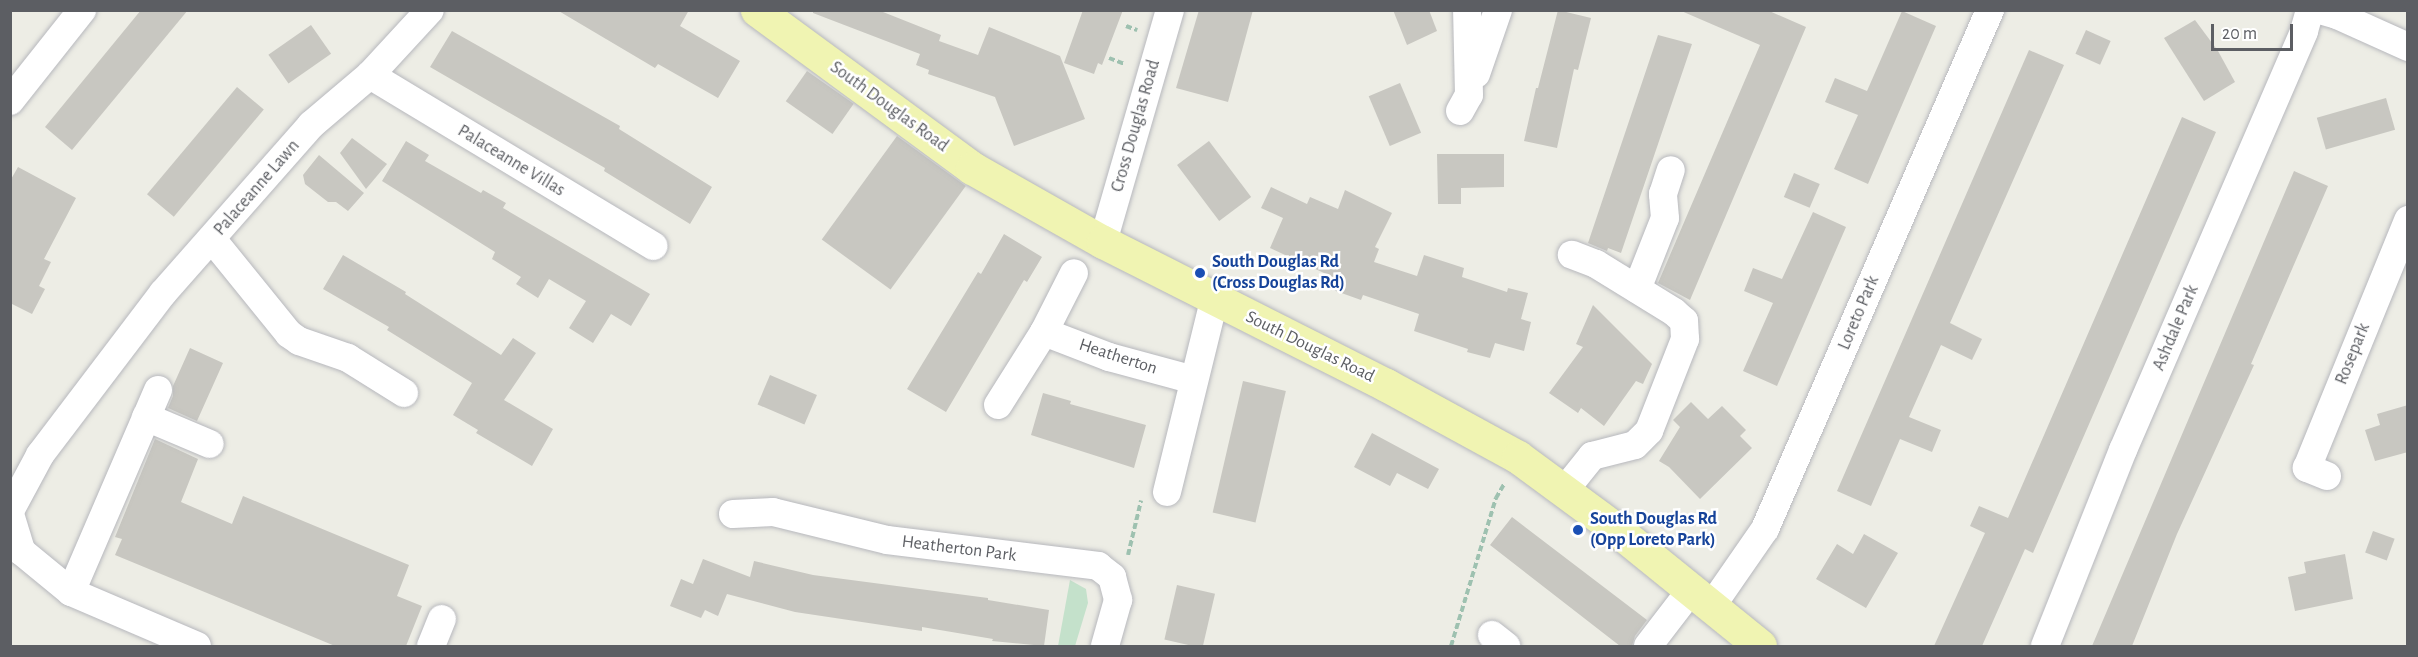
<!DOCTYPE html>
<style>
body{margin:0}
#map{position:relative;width:2418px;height:657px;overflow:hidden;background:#edede5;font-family:"Alegreya Sans",sans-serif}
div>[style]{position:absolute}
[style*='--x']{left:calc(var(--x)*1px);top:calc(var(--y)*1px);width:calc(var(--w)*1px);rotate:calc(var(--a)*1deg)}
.green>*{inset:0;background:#c4e1cb}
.building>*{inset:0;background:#c8c7c1;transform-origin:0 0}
.path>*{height:4px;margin-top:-2px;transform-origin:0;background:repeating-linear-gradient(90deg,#9ec1b0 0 6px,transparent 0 9px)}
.roads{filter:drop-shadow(0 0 2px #b7b8bd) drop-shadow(0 0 2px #b7b8bd)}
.minor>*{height:28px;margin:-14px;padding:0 14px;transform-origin:14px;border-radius:14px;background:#fff}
.major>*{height:33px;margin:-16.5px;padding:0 16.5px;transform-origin:16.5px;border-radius:16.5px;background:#f0f4b2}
.dots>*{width:16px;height:16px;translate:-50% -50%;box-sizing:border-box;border:3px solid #fff;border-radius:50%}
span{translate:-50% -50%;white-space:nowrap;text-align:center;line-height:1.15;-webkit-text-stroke:5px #fff;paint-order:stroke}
.street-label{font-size:18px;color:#5c5e63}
.transit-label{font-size:18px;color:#164399;font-weight:700}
.left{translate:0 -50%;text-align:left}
.frame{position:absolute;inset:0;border:12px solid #5c5e63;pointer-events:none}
.scale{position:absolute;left:2211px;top:24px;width:82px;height:27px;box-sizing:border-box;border:3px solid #5c5e63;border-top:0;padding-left:8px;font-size:18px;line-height:21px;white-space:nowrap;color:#5c5e63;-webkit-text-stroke:4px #fff;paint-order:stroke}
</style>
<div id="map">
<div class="green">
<i style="clip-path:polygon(1070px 580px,1086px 589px,1088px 603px,1075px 646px,1058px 646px)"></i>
</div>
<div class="building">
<i style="clip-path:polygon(141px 10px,188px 10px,72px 150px,45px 127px)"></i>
<i style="clip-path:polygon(557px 10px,689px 10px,680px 26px,740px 61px,718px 98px,658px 64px,655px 68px)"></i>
<i style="clip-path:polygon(813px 10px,878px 10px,941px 35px,939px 41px,978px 55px,989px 27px,1060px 56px,1085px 119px,1014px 146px,995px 97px,928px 74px,929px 70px,916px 65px,920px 54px,813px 13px)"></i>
<i style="clip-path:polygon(1083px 10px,1123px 10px,1102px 65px,1098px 63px,1094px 74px,1064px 63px)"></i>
<i style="clip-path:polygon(1199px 10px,1253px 10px,1228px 102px,1176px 88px)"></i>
<i style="clip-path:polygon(1393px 10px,1429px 10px,1437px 31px,1407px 45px)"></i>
<i style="clip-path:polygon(1558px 10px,1591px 18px,1578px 70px,1574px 69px,1557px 148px,1524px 141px,1536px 88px,1538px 88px)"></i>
<i style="clip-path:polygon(1679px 10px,1767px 10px,1806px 27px,1690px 300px,1658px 283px,1760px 45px)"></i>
<i style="clip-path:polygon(1902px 11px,1936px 26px,1868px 184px,1834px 169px,1858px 115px,1825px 102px,1835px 78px,1867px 91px)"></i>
<i style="clip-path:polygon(2195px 20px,2218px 51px,2235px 82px,2204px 101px,2164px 38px)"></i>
<i style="left:311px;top:25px;width:35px;height:52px;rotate:55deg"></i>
<i style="left:2086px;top:30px;width:27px;height:26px;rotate:24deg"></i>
<i style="clip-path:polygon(452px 31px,620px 126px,619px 129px,712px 187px,690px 224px,604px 171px,605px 168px,430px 67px)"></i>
<i style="clip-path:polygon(1658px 35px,1692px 44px,1621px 253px,1608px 248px,1607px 251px,1588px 243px)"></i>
<i style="clip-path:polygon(2029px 50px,2064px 65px,1950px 323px,1982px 339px,1972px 360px,1941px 345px,1909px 417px,1941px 430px,1932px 452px,1900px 439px,1871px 506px,1837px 491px)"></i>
<i style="left:807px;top:71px;width:57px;height:37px;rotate:35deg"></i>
<i style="left:1400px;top:83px;width:54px;height:34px;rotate:67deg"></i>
<i style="left:237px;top:87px;width:35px;height:140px;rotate:40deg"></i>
<i style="left:2386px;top:98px;width:33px;height:72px;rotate:74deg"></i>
<i style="clip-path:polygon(2182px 117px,2216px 132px,2033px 553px,2025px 549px,1982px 646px,1934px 646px,1985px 533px,1970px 526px,1979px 506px,2008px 518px)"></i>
<i style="left:897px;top:136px;width:85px;height:128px;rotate:36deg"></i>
<i style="clip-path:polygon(352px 138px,387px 164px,366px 189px,340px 153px)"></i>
<i style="clip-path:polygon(406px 141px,429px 155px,425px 161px,481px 193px,483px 190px,506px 203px,503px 208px,650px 294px,631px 326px,611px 314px,593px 343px,569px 328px,586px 301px,549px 279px,538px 298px,516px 284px,521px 277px,492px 259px,495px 252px,382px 181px)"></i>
<i style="left:1209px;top:141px;width:70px;height:40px;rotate:53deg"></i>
<i style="clip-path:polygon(1437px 154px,1504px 154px,1504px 187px,1461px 188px,1461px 204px,1438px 204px)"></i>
<i style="clip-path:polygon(319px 155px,364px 193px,348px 211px,336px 202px,328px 202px,305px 184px,303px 175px)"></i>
<i style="clip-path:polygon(18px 167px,76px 198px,44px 259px,51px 262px,39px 286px,45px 289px,32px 314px,10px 303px,10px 181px)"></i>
<i style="clip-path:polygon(2294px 171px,2328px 186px,2251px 364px,2254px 365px,2177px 534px,2132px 646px,2092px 646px)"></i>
<i style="left:1794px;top:173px;width:28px;height:26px;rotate:23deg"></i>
<i style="clip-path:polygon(1271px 187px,1307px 204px,1310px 197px,1338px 209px,1345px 190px,1392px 213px,1375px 247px,1379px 249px,1374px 262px,1417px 276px,1424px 255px,1464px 268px,1462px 277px,1507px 292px,1508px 288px,1528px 293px,1521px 319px,1531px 322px,1524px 351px,1495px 343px,1490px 358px,1467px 352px,1468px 349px,1414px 331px,1419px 314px,1363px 295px,1361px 300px,1333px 290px,1337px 279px,1270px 248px,1283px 218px,1261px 208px)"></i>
<i style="clip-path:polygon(1813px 212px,1846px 227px,1777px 386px,1743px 371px,1773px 303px,1744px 291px,1753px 268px,1782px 279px)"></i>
<i style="clip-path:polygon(1004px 234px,1042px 257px,1027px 282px,1024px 280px,946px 412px,907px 389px,978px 272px,981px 274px)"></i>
<i style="clip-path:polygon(343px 255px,406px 292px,405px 294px,501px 355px,513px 338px,536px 353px,504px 400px,553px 429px,532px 466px,476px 433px,478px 430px,453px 415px,472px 383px,387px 330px,389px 327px,323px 289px)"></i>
<i style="clip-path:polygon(1593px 305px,1652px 364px,1643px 384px,1636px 381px,1604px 426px,1581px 408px,1578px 413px,1549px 393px,1583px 347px,1576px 344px)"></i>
<i style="clip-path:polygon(190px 348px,223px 363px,197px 421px,168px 408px,173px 396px,173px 386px)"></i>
<i style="left:770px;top:375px;width:51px;height:32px;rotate:23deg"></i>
<i style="left:1243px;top:381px;width:44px;height:135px;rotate:13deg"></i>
<i style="clip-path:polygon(1043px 393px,1071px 401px,1070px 404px,1146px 425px,1134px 468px,1031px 435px)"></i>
<i style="clip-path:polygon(1691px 402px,1708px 419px,1722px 406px,1746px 430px,1740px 436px,1752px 448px,1700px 499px,1669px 467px,1659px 461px,1680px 427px,1673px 420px)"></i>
<i style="clip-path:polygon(2408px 405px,2408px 452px,2375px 461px,2365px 430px,2380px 425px,2377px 414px)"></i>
<i style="clip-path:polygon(1372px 433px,1439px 469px,1428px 489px,1397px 473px,1390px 486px,1354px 467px)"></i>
<i style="clip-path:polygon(155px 439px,198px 459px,181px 502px,232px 524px,243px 496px,409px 565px,397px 596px,422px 606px,406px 646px,335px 646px,115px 555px,122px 539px,115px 537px)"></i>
<i style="clip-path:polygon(1512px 517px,1647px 620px,1635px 636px,1632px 646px,1620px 646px,1490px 545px)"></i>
<i style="left:2373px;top:531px;width:23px;height:23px;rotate:20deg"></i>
<i style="clip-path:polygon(1864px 534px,1898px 553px,1866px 608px,1816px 579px,1837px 544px,1853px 554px)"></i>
<i style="clip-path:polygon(2345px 554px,2353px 599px,2295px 611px,2288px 577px,2306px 573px,2304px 562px)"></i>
<i style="clip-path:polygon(703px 559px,750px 577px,754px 561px,813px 575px,988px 598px,988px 600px,1049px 610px,1044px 646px,992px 641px,993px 639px,922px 627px,922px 631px,795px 612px,727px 594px,718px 616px,705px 610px,701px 618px,670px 606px,681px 579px,693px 584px)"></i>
<i style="left:1177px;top:585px;width:39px;height:56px;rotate:13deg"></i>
</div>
<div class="path">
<i style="--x:1126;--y:26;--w:12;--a:20"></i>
<i style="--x:1109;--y:58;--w:17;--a:21"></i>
<i style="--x:1128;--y:555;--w:56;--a:-76.5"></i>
<i style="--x:1451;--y:646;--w:155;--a:-73.1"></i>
<i style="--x:1496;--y:498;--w:16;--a:-60"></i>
</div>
<div class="roads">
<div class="minor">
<i style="--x:2320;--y:10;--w:18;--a:16"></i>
<i style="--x:2337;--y:15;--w:78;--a:24.3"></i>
<i style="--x:1476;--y:74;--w:68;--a:-71"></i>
<i style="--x:370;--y:75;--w:331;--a:31.1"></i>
<i style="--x:10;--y:101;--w:116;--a:-51.6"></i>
<i style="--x:1460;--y:111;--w:18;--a:-61"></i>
<i style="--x:1469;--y:95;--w:85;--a:-91.3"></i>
<i style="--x:212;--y:239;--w:122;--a:51"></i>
<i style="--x:289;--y:334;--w:12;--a:35"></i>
<i style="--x:299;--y:341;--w:52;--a:19.1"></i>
<i style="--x:348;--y:358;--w:66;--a:32"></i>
<i style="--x:1103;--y:242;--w:241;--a:-73.9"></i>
<i style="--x:1637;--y:289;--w:76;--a:-68.5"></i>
<i style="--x:1665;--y:218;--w:24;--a:-95"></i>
<i style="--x:1663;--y:194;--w:25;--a:-72"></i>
<i style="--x:1044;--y:332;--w:70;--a:21"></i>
<i style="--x:1109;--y:357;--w:88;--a:15.1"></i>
<i style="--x:998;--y:405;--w:86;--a:-57.8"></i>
<i style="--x:1044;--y:332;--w:66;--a:-63"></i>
<i style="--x:146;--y:417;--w:69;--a:22.9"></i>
<i style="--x:2327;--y:476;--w:22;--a:-158"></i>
<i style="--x:2307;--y:468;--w:268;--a:-67.8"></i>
<i style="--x:1564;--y:491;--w:45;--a:-51.3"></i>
<i style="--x:1592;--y:456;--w:44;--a:-14.3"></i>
<i style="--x:1635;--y:445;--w:20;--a:-45"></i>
<i style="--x:1649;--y:431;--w:99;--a:-68.6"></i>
<i style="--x:1685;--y:339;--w:18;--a:-93"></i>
<i style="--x:1684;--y:321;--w:13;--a:-138"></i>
<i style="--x:1674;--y:312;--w:92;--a:-148.4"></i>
<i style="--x:1596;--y:264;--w:26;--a:-159"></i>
<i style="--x:1167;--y:492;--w:198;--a:-76.2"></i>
<i style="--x:10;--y:511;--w:64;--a:-61.8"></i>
<i style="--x:40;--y:455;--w:203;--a:-52.8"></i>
<i style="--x:163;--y:293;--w:224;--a:-48.6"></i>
<i style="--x:311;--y:125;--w:77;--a:-40.3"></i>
<i style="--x:370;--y:75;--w:88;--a:-47.3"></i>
<i style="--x:10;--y:514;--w:39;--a:73"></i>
<i style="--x:21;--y:551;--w:65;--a:39.4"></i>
<i style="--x:71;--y:592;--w:137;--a:23.2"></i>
<i style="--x:733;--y:514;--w:40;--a:-2.9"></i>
<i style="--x:773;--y:512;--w:117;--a:13.8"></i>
<i style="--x:887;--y:540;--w:213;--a:7"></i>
<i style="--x:1098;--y:566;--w:18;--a:38"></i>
<i style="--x:1112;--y:577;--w:24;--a:75"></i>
<i style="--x:1118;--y:600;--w:48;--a:105.8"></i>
<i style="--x:71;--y:592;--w:220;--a:-66.7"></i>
<i style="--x:1711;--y:607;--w:95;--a:-55.3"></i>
<i style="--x:1765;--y:529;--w:566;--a:-66.56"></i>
<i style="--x:1492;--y:635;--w:18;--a:38"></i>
<i style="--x:431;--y:646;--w:29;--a:-68"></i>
<i style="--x:1648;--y:646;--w:71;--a:-52.5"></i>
<i style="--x:2045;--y:646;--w:211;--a:-68.3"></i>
<i style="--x:2123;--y:450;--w:456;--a:-66.6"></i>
<i style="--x:2304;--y:31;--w:22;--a:-74"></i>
</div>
<div class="major">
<i style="--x:757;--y:10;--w:267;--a:36.3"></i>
<i style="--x:972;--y:168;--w:150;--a:29.5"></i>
<i style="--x:1103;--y:242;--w:317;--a:26.8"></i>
<i style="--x:1386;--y:385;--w:150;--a:28.6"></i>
<i style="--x:1518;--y:457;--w:123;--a:36.4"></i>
<i style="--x:1617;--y:530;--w:184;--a:39"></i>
</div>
</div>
<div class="dots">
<i style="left:1200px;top:273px;background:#1a4fb4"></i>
<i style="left:1578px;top:530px;background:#1a4fb4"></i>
</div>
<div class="street-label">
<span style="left:889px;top:107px;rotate:36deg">South Douglas Road</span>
<span style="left:1136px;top:126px;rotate:-74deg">Cross Douglas Road</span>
<span style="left:511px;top:161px;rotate:31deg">Palaceanne Villas</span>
<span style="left:257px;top:188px;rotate:-49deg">Palaceanne Lawn</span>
<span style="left:1859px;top:313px;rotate:-67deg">Loreto Park</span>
<span style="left:2176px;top:328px;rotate:-67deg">Ashdale Park</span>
<span style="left:1310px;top:347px;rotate:26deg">South Douglas Road</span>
<span style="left:2353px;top:354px;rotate:-68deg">Rosepark</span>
<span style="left:1118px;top:357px;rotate:18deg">Heatherton</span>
<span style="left:959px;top:549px;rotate:7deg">Heatherton Park</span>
</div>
<div class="transit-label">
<span class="left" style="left:1212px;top:273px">South Douglas Rd<br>(Cross Douglas Rd)</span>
<span class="left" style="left:1590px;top:530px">South Douglas Rd<br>(Opp Loreto Park)</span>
</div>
<div class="frame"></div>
<div class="scale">20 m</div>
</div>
